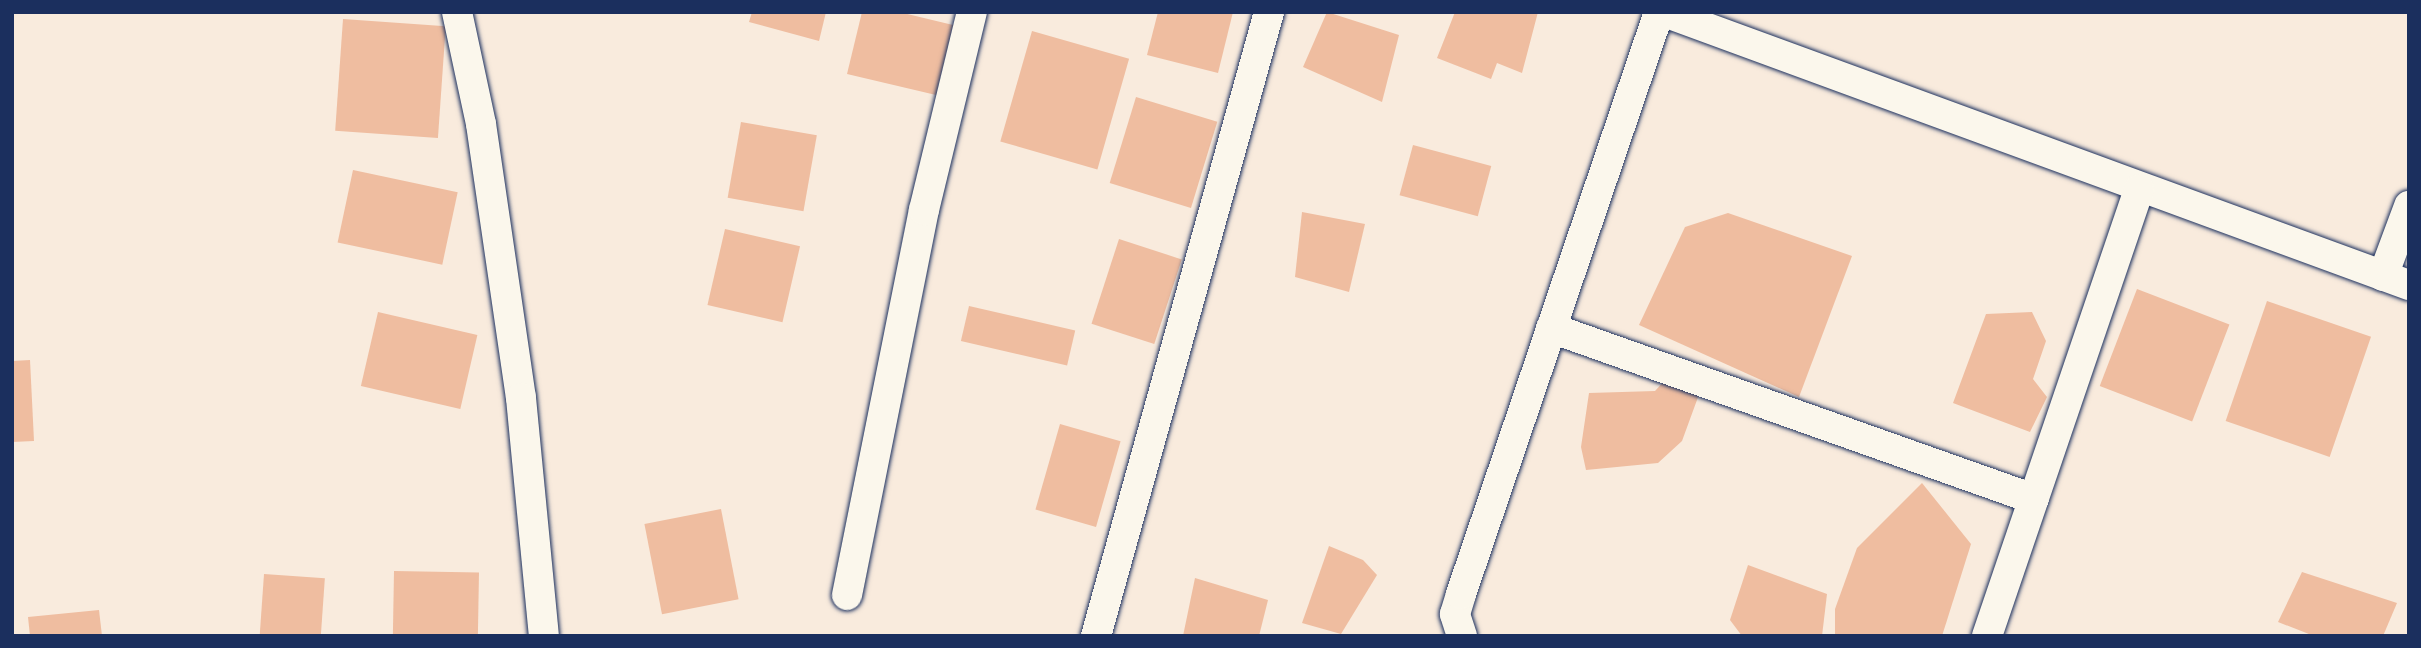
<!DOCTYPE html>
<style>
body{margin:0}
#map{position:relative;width:2421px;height:648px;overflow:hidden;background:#f9ebdd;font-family:"Gochi Hand",sans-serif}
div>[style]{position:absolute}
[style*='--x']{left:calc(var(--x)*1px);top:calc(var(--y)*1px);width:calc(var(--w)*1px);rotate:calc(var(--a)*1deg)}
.building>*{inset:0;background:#efbda0;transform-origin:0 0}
.roads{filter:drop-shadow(0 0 2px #1b2f5e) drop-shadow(0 0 2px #1b2f5e)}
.street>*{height:30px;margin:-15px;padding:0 15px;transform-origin:15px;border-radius:15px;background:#fbf7ec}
span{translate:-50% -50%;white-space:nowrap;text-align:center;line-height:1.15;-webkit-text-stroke:5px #fbf7ec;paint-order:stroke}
.frame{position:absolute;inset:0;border:14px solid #1b2f5e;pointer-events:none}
</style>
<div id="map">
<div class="building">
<i style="clip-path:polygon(752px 12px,826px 12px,819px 41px,749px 22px)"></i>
<i style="clip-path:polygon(862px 12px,899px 12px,953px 25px,936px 95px,847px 74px)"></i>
<i style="clip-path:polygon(1158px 12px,1233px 12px,1218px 73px,1147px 55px)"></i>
<i style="clip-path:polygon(1327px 12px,1399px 35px,1382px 102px,1303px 67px)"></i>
<i style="clip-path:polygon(1455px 12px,1538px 12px,1522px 73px,1497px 63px,1491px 79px,1437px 58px)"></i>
<i style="left:343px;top:19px;width:103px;height:112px;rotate:4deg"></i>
<i style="left:1032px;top:31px;width:101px;height:115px;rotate:16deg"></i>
<i style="left:1136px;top:97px;width:85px;height:90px;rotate:17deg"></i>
<i style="left:741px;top:122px;width:77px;height:77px;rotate:10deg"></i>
<i style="left:1413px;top:145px;width:81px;height:52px;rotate:15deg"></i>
<i style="left:353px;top:170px;width:107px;height:74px;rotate:12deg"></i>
<i style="clip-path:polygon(1302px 212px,1365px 224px,1349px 292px,1295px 277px)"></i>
<i style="clip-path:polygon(1728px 213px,1852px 256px,1799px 397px,1639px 325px,1685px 227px)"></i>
<i style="left:725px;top:229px;width:77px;height:78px;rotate:13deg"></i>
<i style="left:1119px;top:239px;width:66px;height:89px;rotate:18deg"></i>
<i style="left:2137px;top:289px;width:99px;height:104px;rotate:21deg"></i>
<i style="left:2267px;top:301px;width:110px;height:127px;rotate:19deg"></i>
<i style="left:969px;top:306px;width:109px;height:36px;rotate:13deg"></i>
<i style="left:378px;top:312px;width:102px;height:76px;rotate:13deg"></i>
<i style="clip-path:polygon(2032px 312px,2046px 341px,2033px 379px,2047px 397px,2030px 432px,1953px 403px,1986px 314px)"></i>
<i style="clip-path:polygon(30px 360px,34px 441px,12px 442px,12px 361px)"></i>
<i style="clip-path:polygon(1667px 378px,1701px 389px,1682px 441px,1658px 463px,1586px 470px,1581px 447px,1589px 393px,1655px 391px)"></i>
<i style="left:1060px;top:424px;width:63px;height:89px;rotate:16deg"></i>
<i style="clip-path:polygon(1922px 483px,1971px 544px,1942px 636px,1835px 636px,1835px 609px,1857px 548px)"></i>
<i style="left:721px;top:509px;width:92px;height:78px;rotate:79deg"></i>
<i style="clip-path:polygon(1329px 546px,1363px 560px,1377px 575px,1341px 634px,1302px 623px)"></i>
<i style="clip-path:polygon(1748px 565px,1827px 594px,1822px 636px,1742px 636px,1730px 620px)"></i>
<i style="left:394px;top:571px;width:85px;height:65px;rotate:1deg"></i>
<i style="clip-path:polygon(2302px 572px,2397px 603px,2383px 636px,2314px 636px,2278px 622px)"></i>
<i style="left:264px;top:574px;width:61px;height:62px;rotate:4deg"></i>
<i style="clip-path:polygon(1195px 578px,1268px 600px,1259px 636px,1183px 636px)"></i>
<i style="clip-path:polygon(99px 610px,102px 636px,30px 636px,28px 617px)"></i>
</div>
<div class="roads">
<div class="street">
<i style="--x:457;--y:12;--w:115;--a:77.9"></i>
<i style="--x:481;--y:124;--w:277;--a:81.7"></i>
<i style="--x:521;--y:398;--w:239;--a:84.5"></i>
<i style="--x:1664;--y:12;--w:793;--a:20.13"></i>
<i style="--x:2383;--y:276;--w:75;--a:-69.6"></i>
<i style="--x:1551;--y:328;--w:512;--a:19.5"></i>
<i style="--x:847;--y:595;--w:393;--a:-78.7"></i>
<i style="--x:924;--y:210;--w:204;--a:-76.4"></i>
<i style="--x:1096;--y:636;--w:648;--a:-74.5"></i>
<i style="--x:1462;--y:636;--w:23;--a:-108"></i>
<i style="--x:1455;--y:614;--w:21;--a:-73"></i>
<i style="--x:1461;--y:594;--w:615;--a:-71.21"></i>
<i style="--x:1987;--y:636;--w:472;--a:-71.2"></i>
</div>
</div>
<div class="frame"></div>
</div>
